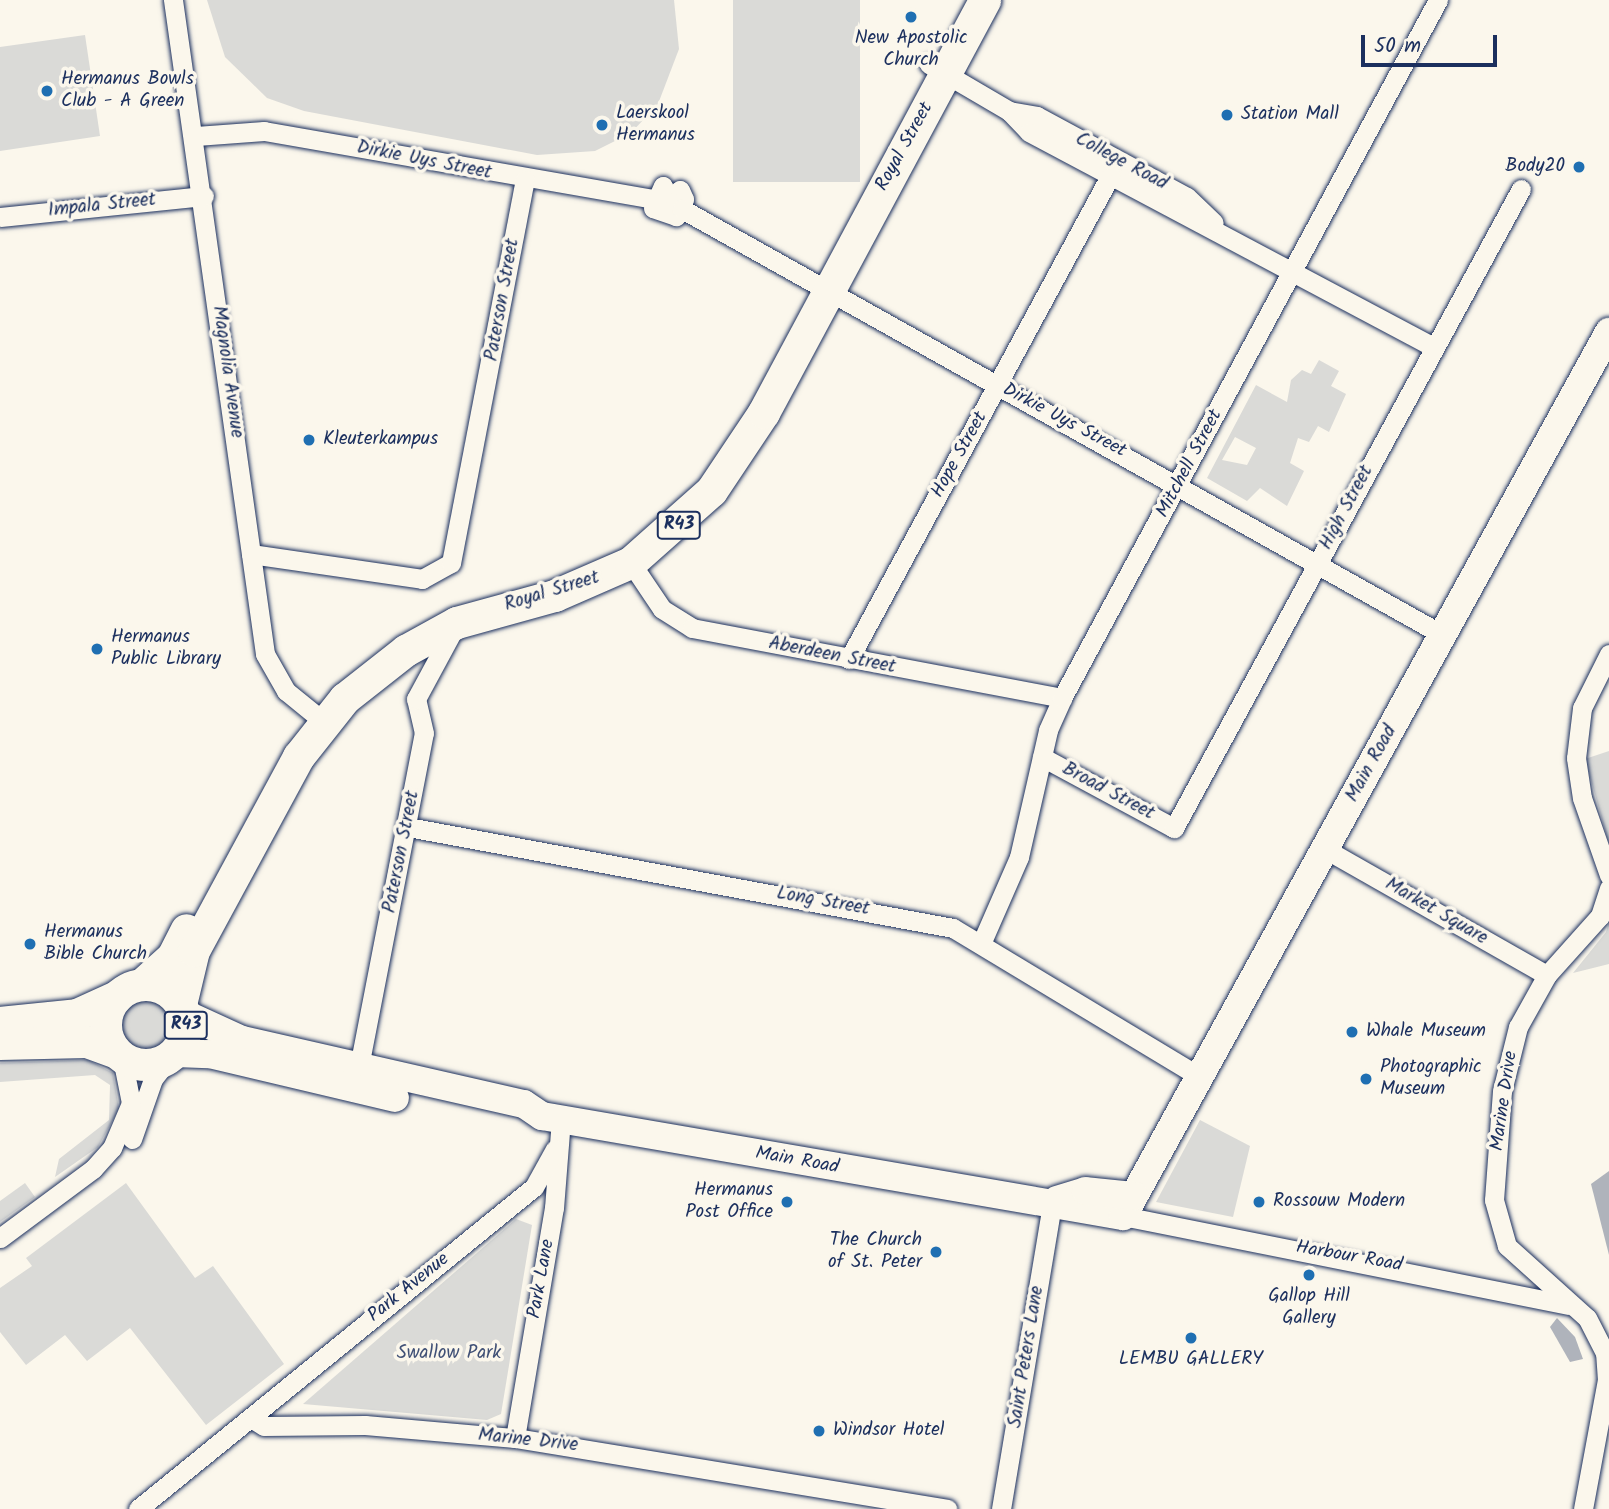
<!DOCTYPE html>
<style>
body{margin:0}
#map{position:relative;width:1609px;height:1509px;overflow:hidden;background:#fbf7ec;font-family:Kalam,sans-serif}
div>[style]{position:absolute}
[style*='--x']{left:calc(var(--x)*1px);top:calc(var(--y)*1px);width:calc(var(--w)*1px);rotate:calc(var(--a)*1deg)}
.green>*{inset:0;background:#dadad7;transform-origin:0 0}
.round{border-radius:50%}
.water>*{inset:0;background:#afb3bb}
.roads{filter:drop-shadow(0 0 2px #1b2f5e) drop-shadow(0 0 2px #1b2f5e)}
.minor>*{height:19px;margin:-9.5px;padding:0 9.5px;transform-origin:9.5px;border-radius:9.5px;background:#fbf7ec}
.secondary>*{height:28px;margin:-14px;padding:0 14px;transform-origin:14px;border-radius:14px;background:#fbf7ec}
.primary>*{height:32px;margin:-16px;padding:0 16px;transform-origin:16px;border-radius:16px;background:#fbf7ec}
.primary>.ring{margin:-16px;padding:0;box-sizing:content-box;background:none;border:32px solid #fbf7ec;border-radius:50%}
.dots>*{width:19px;height:19px;translate:-50% -50%;box-sizing:border-box;border:4px solid #fbf7ec;border-radius:50%}
span{translate:-50% -50%;white-space:nowrap;text-align:center;line-height:1.15;-webkit-text-stroke:7px #fbf7ec;paint-order:stroke}
.shield-label span{padding:2px 5px;background:#fbf7ec;border:2px solid;border-radius:5px;-webkit-text-stroke-width:0}
.shield-label{font-size:18px;color:#1b2f5e;font-weight:700}
.poi-label{font-size:19px;color:#1b2f5e}
.left{translate:0 -50%;text-align:left}
.right{translate:-100% -50%;text-align:right}
.street-label{font-size:19px;color:#1b2f5e}
.park-label{font-size:19px;color:#415176}
.scale{position:absolute;left:1361px;top:35px;width:136px;height:32px;box-sizing:border-box;border:4px solid #1b2f5e;border-top:0;padding-left:9px;font-size:21px;line-height:24px;white-space:nowrap;color:#1b2f5e;-webkit-text-stroke:5px #fbf7ec;paint-order:stroke}
</style>
<div id="map">
<div class="green">
<i style="clip-path:polygon(207px 0,674px 0,679px 49px,658px 104px,631px 133px,595px 151px,537px 155px,304px 111px,267px 98px,225px 57px)"></i>
<i style="left:733px;top:0;width:127px;height:182px"></i>
<i style="clip-path:polygon(85px 35px,100px 136px,0 151px,0 47px)"></i>
<i style="clip-path:polygon(evenodd,1319px 360px,1339px 371px,1331px 386px,1346px 394px,1329px 432px,1318px 426px,1309px 442px,1298px 438px,1290px 463px,1304px 471px,1287px 506px,1260px 488px,1247px 501px,1207px 478px,1256px 385px,1287px 402px,1291px 380px,1302px 370px,1311px 374px,1319px 360px,1235px 437px,1256px 448px,1247px 465px,1222px 460px,1235px 437px)"></i>
<i style="clip-path:polygon(1609px 751px,1609px 844px,1585px 759px)"></i>
<i style="clip-path:polygon(1609px 922px,1609px 964px,1573px 973px,1606px 932px)"></i>
<i class="round" style="left:122px;top:1001px;width:48px;height:48px"></i>
<i style="clip-path:polygon(88px 1060px,113px 1073px,119px 1109px,98px 1147px,55px 1177px,59px 1159px,109px 1120px,110px 1085px,95px 1075px,0 1082px,0 1063px)"></i>
<i style="clip-path:polygon(1200px 1120px,1250px 1146px,1233px 1217px,1156px 1202px)"></i>
<i style="clip-path:polygon(25px 1183px,35px 1197px,0 1222px,0 1201px)"></i>
<i style="clip-path:polygon(126px 1183px,195px 1278px,213px 1266px,284px 1364px,206px 1425px,130px 1328px,87px 1361px,65px 1335px,26px 1365px,0 1332px,0 1288px,32px 1266px,26px 1258px)"></i>
<i style="clip-path:polygon(516px 1219px,532px 1225px,501px 1414px,487px 1420px,303px 1404px)"></i>
</div>
<div class="water">
<i style="clip-path:polygon(1609px 1171px,1609px 1255px,1591px 1184px)"></i>
<i style="clip-path:polygon(1557px 1318px,1575px 1337px,1583px 1359px,1570px 1362px,1550px 1327px)"></i>
</div>
<div class="roads">
<div class="minor">
<i style="--x:173;--y:0;--w:660;--a:81.99"></i>
<i style="--x:265;--y:654;--w:43;--a:60.4"></i>
<i style="--x:286;--y:691;--w:49;--a:39.2"></i>
<i style="--x:929;--y:64;--w:93;--a:30.4"></i>
<i style="--x:1009;--y:111;--w:29;--a:46"></i>
<i style="--x:1029;--y:132;--w:458;--a:28"></i>
<i style="--x:1009;--y:111;--w:28;--a:10"></i>
<i style="--x:1037;--y:116;--w:170;--a:28.4"></i>
<i style="--x:1187;--y:197;--w:37;--a:44"></i>
<i style="--x:196;--y:136;--w:68;--a:-4.2"></i>
<i style="--x:264;--y:131;--w:394;--a:9.9"></i>
<i style="--x:663;--y:186;--w:16;--a:72"></i>
<i style="--x:668;--y:201;--w:16;--a:-43"></i>
<i style="--x:680;--y:190;--w:10;--a:66"></i>
<i style="--x:684;--y:199;--w:19;--a:115"></i>
<i style="--x:676;--y:216;--w:24;--a:-161"></i>
<i style="--x:653;--y:208;--w:24;--a:-66"></i>
<i style="--x:682;--y:209;--w:872;--a:29.24"></i>
<i style="--x:0;--y:217;--w:205;--a:-5.9"></i>
<i style="--x:251;--y:554;--w:173;--a:8.3"></i>
<i style="--x:422;--y:579;--w:33;--a:-29"></i>
<i style="--x:451;--y:563;--w:390;--a:-79.1"></i>
<i style="--x:631;--y:563;--w:55;--a:56"></i>
<i style="--x:662;--y:609;--w:36;--a:32"></i>
<i style="--x:692;--y:628;--w:377;--a:10.7"></i>
<i style="--x:1609;--y:654;--w:60;--a:116.6"></i>
<i style="--x:1582;--y:708;--w:50;--a:96.8"></i>
<i style="--x:1576;--y:758;--w:40;--a:81.5"></i>
<i style="--x:1582;--y:798;--w:82;--a:70.7"></i>
<i style="--x:849;--y:659;--w:549;--a:-61.61"></i>
<i style="--x:1042;--y:757;--w:150;--a:28.3"></i>
<i style="--x:1174;--y:828;--w:727;--a:-61.5"></i>
<i style="--x:408;--y:827;--w:554;--a:10.5"></i>
<i style="--x:953;--y:928;--w:288;--a:31.1"></i>
<i style="--x:1325;--y:849;--w:255;--a:29.6"></i>
<i style="--x:981;--y:944;--w:95;--a:-66.4"></i>
<i style="--x:1019;--y:857;--w:130;--a:-77.1"></i>
<i style="--x:1048;--y:730;--w:35;--a:-66"></i>
<i style="--x:1062;--y:698;--w:793;--a:-61.69"></i>
<i style="--x:357;--y:1077;--w:350;--a:-79"></i>
<i style="--x:424;--y:733;--w:35;--a:-103"></i>
<i style="--x:416;--y:699;--w:82;--a:-61.6"></i>
<i style="--x:132;--y:1139;--w:64;--a:-70.7"></i>
<i style="--x:153;--y:1079;--w:28;--a:-52"></i>
<i style="--x:1123;--y:1216;--w:455;--a:11.3"></i>
<i style="--x:0;--y:1238;--w:116;--a:-36.6"></i>
<i style="--x:93;--y:1169;--w:28;--a:-48"></i>
<i style="--x:112;--y:1148;--w:49;--a:-67.1"></i>
<i style="--x:131;--y:1103;--w:46;--a:-101.3"></i>
<i style="--x:251;--y:1418;--w:15;--a:32"></i>
<i style="--x:264;--y:1426;--w:101;--a:-0.6"></i>
<i style="--x:365;--y:1425;--w:151;--a:5"></i>
<i style="--x:515;--y:1438;--w:438;--a:9.3"></i>
<i style="--x:515;--y:1438;--w:233;--a:-80.4"></i>
<i style="--x:554;--y:1208;--w:88;--a:-85.5"></i>
<i style="--x:138;--y:1509;--w:510;--a:-39.12"></i>
<i style="--x:534;--y:1187;--w:43;--a:-61.1"></i>
<i style="--x:1001;--y:1509;--w:309;--a:-80.5"></i>
<i style="--x:1583;--y:1509;--w:131;--a:-79.5"></i>
<i style="--x:1607;--y:1380;--w:27;--a:-94"></i>
<i style="--x:1605;--y:1353;--w:39;--a:-117"></i>
<i style="--x:1587;--y:1318;--w:108;--a:-138"></i>
<i style="--x:1507;--y:1246;--w:48;--a:-105.8"></i>
<i style="--x:1494;--y:1200;--w:109;--a:-85.8"></i>
<i style="--x:1502;--y:1091;--w:66;--a:-76"></i>
<i style="--x:1518;--y:1027;--w:60;--a:-60.9"></i>
<i style="--x:1547;--y:975;--w:79;--a:-48.1"></i>
<i style="--x:1600;--y:916;--w:29;--a:-72"></i>
</div>
<div class="secondary">
<i style="--x:185;--y:1014;--w:63;--a:24.5"></i>
<i style="--x:242;--y:1040;--w:289;--a:12.8"></i>
<i style="--x:524;--y:1104;--w:22;--a:34"></i>
<i style="--x:542;--y:1116;--w:590;--a:9.77"></i>
<i style="--x:1123;--y:1216;--w:1009;--a:-61.2"></i>
<i style="--x:175;--y:1053;--w:34;--a:2"></i>
<i style="--x:209;--y:1054;--w:191;--a:13.3"></i>
<i style="--x:1057;--y:1200;--w:30;--a:-17"></i>
<i style="--x:1086;--y:1191;--w:48;--a:5.9"></i>
</div>
<div class="primary">
<i class="ring" style="left:106px;top:985px;width:48px;height:48px"></i>
<i style="--x:142;--y:985;--w:42;--a:-42.1"></i>
<i style="--x:173;--y:957;--w:30;--a:-63"></i>
<i style="--x:181;--y:1005;--w:56;--a:-76.5"></i>
<i style="--x:194;--y:951;--w:221;--a:-61.6"></i>
<i style="--x:299;--y:757;--w:74;--a:-51.6"></i>
<i style="--x:345;--y:699;--w:78;--a:-38.2"></i>
<i style="--x:406;--y:651;--w:58;--a:-28.8"></i>
<i style="--x:457;--y:623;--w:102;--a:-15.4"></i>
<i style="--x:555;--y:596;--w:83;--a:-23.5"></i>
<i style="--x:631;--y:563;--w:108;--a:-41.6"></i>
<i style="--x:712;--y:491;--w:94;--a:-56.3"></i>
<i style="--x:764;--y:413;--w:468;--a:-61.8"></i>
<i style="--x:0;--y:1023;--w:77;--a:-5.9"></i>
<i style="--x:77;--y:1015;--w:44;--a:-24.2"></i>
<i style="--x:0;--y:1044;--w:87;--a:-1.3"></i>
<i style="--x:87;--y:1042;--w:32;--a:20"></i>
</div>
</div>
<div class="dots">
<i style="left:911px;top:17px;background:#1f6fb2"></i>
<i style="left:47px;top:91px;background:#1f6fb2"></i>
<i style="left:1227px;top:115px;background:#1f6fb2"></i>
<i style="left:602px;top:125px;background:#1f6fb2"></i>
<i style="left:1579px;top:167px;background:#1f6fb2"></i>
<i style="left:309px;top:440px;background:#1f6fb2"></i>
<i style="left:97px;top:649px;background:#1f6fb2"></i>
<i style="left:30px;top:944px;background:#1f6fb2"></i>
<i style="left:1352px;top:1032px;background:#1f6fb2"></i>
<i style="left:1366px;top:1079px;background:#1f6fb2"></i>
<i style="left:787px;top:1202px;background:#1f6fb2"></i>
<i style="left:1259px;top:1202px;background:#1f6fb2"></i>
<i style="left:936px;top:1252px;background:#1f6fb2"></i>
<i style="left:1309px;top:1275px;background:#1f6fb2"></i>
<i style="left:1191px;top:1338px;background:#1f6fb2"></i>
<i style="left:819px;top:1431px;background:#1f6fb2"></i>
</div>
<div class="shield-label">
<span style="left:679px;top:525px">R43</span>
<span style="left:186px;top:1025px">R43</span>
</div>
<div class="poi-label">
<span style="left:911px;top:50px">New Apostolic<br>Church</span>
<span class="left" style="left:61px;top:91px">Hermanus Bowls<br>Club - A Green</span>
<span class="left" style="left:616px;top:125px">Laerskool<br>Hermanus</span>
<span class="left" style="left:1241px;top:115px">Station Mall</span>
<span class="right" style="left:1565px;top:167px">Body20</span>
<span class="left" style="left:323px;top:440px">Kleuterkampus</span>
<span class="left" style="left:111px;top:649px">Hermanus<br>Public Library</span>
<span class="left" style="left:44px;top:944px">Hermanus<br>Bible Church</span>
<span class="left" style="left:1366px;top:1032px">Whale Museum</span>
<span class="left" style="left:1380px;top:1079px">Photographic<br>Museum</span>
<span class="right" style="left:773px;top:1202px">Hermanus<br>Post Office</span>
<span class="left" style="left:1273px;top:1202px">Rossouw Modern</span>
<span class="right" style="left:922px;top:1252px">The Church<br>of St. Peter</span>
<span style="left:1309px;top:1308px">Gallop Hill<br>Gallery</span>
<span style="left:1191px;top:1360px">LEMBU GALLERY</span>
<span class="left" style="left:833px;top:1431px">Windsor Hotel</span>
</div>
<div class="street-label">
<span style="left:905px;top:147px;rotate:-61deg">Royal Street</span>
<span style="left:424px;top:161px;rotate:11deg">Dirkie Uys Street</span>
<span style="left:1121px;top:162px;rotate:28deg">College Road</span>
<span style="left:102px;top:206px;rotate:-6deg">Impala Street</span>
<span style="left:503px;top:300px;rotate:-80deg">Paterson Street</span>
<span style="left:227px;top:372px;rotate:82deg">Magnolia Avenue</span>
<span style="left:1064px;top:421px;rotate:28deg">Dirkie Uys Street</span>
<span style="left:960px;top:455px;rotate:-61deg">Hope Street</span>
<span style="left:1190px;top:464px;rotate:-62deg">Mitchell Street</span>
<span style="left:1347px;top:508px;rotate:-62deg">High Street</span>
<span style="left:552px;top:592px;rotate:-17deg">Royal Street</span>
<span style="left:832px;top:656px;rotate:11deg">Aberdeen Street</span>
<span style="left:1372px;top:764px;rotate:-61deg">Main Road</span>
<span style="left:1108px;top:792px;rotate:28deg">Broad Street</span>
<span style="left:402px;top:852px;rotate:-79deg">Paterson Street</span>
<span style="left:823px;top:902px;rotate:10deg">Long Street</span>
<span style="left:1436px;top:912px;rotate:30deg">Market Square</span>
<span style="left:1505px;top:1101px;rotate:-82deg">Marine Drive</span>
<span style="left:797px;top:1161px;rotate:10deg">Main Road</span>
<span style="left:1349px;top:1257px;rotate:10deg">Harbour Road</span>
<span style="left:542px;top:1279px;rotate:-80deg">Park Lane</span>
<span style="left:409px;top:1288px;rotate:-39deg">Park Avenue</span>
<span style="left:1027px;top:1357px;rotate:-81deg">Saint Peters Lane</span>
<span style="left:528px;top:1441px;rotate:6deg">Marine Drive</span>
</div>
<div class="park-label">
<span style="left:449px;top:1354px">Swallow Park</span>
</div>
<div class="scale">50 m</div>
</div>
